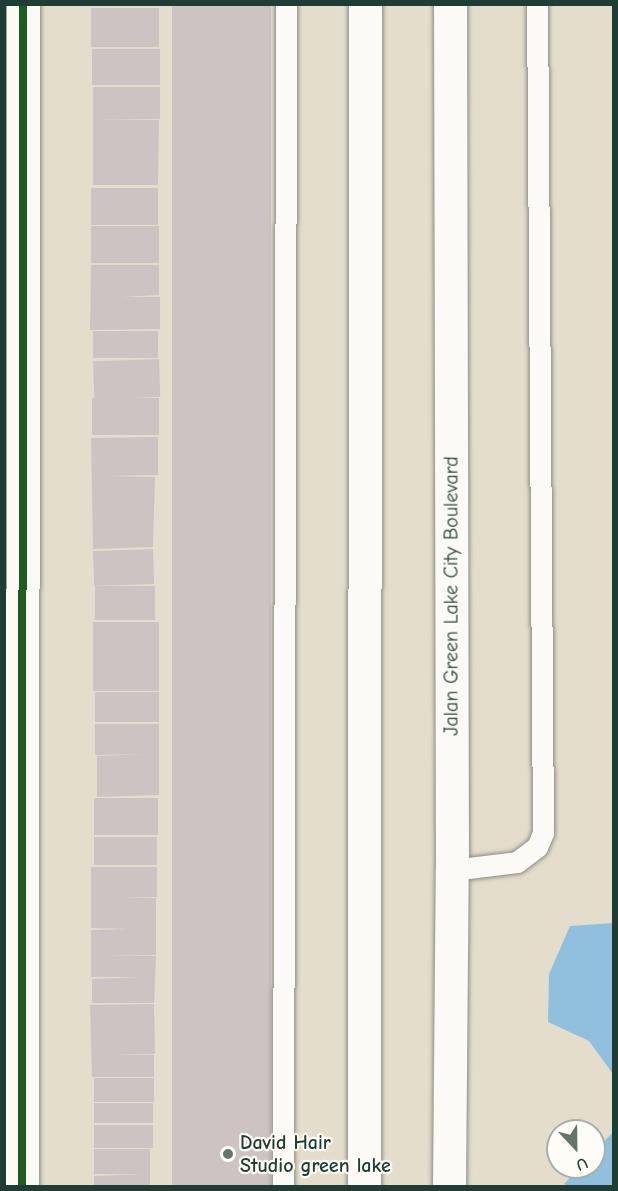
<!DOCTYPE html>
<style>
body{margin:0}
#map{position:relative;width:618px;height:1191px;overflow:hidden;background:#e4ddcc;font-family:"Comic Neue",sans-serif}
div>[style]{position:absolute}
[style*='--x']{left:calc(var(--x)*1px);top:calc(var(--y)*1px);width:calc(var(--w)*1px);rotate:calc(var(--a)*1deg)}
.water>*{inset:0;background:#91c0de}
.building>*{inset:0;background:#cec3c3;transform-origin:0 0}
.roads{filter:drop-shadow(0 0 2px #8d8e84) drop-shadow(0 0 2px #8d8e84)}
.lane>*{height:21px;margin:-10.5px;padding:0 10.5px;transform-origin:10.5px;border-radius:10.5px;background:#fbfaf7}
.street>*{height:33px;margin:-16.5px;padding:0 16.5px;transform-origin:16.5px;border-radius:16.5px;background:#fbfaf7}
.primary>*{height:33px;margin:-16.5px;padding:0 16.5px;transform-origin:16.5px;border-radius:16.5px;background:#fbfaf7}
.cycleway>*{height:8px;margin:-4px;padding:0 4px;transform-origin:4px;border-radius:4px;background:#1b5e20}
.dots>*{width:16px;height:16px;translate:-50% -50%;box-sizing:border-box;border:3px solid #fdfcf7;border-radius:50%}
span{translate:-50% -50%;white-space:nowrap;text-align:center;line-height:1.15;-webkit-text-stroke:4.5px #fdfcf7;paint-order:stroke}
.street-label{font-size:20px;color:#1f3d34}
.poi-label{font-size:20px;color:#1f3d34;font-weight:700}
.left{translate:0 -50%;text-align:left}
.frame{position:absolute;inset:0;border:6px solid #1f3d34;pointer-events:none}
.north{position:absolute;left:546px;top:1119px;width:60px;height:60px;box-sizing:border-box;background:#fdfcf7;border:2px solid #a4b0a9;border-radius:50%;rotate:158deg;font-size:16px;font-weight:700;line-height:24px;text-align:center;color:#1f3d34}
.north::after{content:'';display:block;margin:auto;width:21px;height:27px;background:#647569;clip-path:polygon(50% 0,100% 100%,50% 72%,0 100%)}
</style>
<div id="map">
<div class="water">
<i style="clip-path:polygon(613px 923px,614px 923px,613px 1074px,589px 1041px,548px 1022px,549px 974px,570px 926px)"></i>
<i style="clip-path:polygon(613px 1132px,613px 1186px,567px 1186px,564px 1184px,580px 1167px,594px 1167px,594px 1152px)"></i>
</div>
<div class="building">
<i style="left:172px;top:4px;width:99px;height:1182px"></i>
<i style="left:91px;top:8px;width:68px;height:39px"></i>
<i style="left:160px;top:49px;width:36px;height:68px;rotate:90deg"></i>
<i style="clip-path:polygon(93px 87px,160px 87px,160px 119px,97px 119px,159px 120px,158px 185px,93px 185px)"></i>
<i style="left:91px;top:188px;width:67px;height:37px"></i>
<i style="left:159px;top:226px;width:37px;height:68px;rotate:90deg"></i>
<i style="clip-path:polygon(91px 265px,159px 265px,159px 295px,123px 297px,160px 297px,160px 329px,90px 330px)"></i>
<i style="left:158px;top:331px;width:27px;height:65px;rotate:90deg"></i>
<i style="left:159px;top:359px;width:38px;height:66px;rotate:88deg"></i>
<i style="left:159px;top:398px;width:37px;height:67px;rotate:90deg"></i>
<i style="clip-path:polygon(158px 437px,158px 475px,108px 476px,155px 477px,153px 547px,93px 549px,91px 438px)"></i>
<i style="left:153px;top:549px;width:35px;height:60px;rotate:88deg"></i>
<i style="left:155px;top:586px;width:34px;height:60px;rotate:90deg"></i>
<i style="left:159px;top:622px;width:69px;height:66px;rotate:90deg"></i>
<i style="left:159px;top:692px;width:30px;height:64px;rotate:90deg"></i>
<i style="clip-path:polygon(95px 724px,159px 724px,159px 795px,97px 797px,97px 756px,145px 754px,95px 755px)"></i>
<i style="left:94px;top:798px;width:64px;height:37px"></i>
<i style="left:94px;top:837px;width:63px;height:28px"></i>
<i style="clip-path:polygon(91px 867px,157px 867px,157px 897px,123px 897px,156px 898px,156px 955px,107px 955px,156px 956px,154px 1003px,92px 1003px,92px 979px,141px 977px,91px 977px,91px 930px,128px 929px,91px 928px)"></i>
<i style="clip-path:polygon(154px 1004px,155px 1054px,112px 1054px,154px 1055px,154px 1077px,92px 1077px,90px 1005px)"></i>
<i style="left:154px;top:1078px;width:24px;height:60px;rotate:90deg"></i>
<i style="left:94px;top:1103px;width:59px;height:20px"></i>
<i style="left:94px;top:1125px;width:59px;height:23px"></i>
<i style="clip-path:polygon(94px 1149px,150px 1149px,150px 1186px,94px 1186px,94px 1176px,143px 1174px,94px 1174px)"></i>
</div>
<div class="roads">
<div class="lane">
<i style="--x:452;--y:870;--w:65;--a:-7"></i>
<i style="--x:517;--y:862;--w:25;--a:-37"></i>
<i style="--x:537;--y:847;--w:15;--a:-67"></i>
<i style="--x:543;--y:833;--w:829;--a:-90.41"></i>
<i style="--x:283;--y:1186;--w:1182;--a:-89.85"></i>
</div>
<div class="street">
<i style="--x:22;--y:1186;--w:1182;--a:-89.95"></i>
</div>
<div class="primary">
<i style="--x:364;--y:1186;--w:1182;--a:-89.95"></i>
<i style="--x:449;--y:1186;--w:316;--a:-89.5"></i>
<i style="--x:452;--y:870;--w:866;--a:-90.13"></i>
</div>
</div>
<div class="cycleway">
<i style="--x:22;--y:1186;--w:1182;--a:-89.95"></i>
</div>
<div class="dots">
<i style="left:228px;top:1154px;background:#647569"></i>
</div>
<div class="street-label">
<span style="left:451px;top:596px;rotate:-90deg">Jalan Green Lake City Boulevard</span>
</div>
<div class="poi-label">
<span class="left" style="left:240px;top:1154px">David Hair<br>Studio green lake</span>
</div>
<div class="frame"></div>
<div class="north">U</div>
</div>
